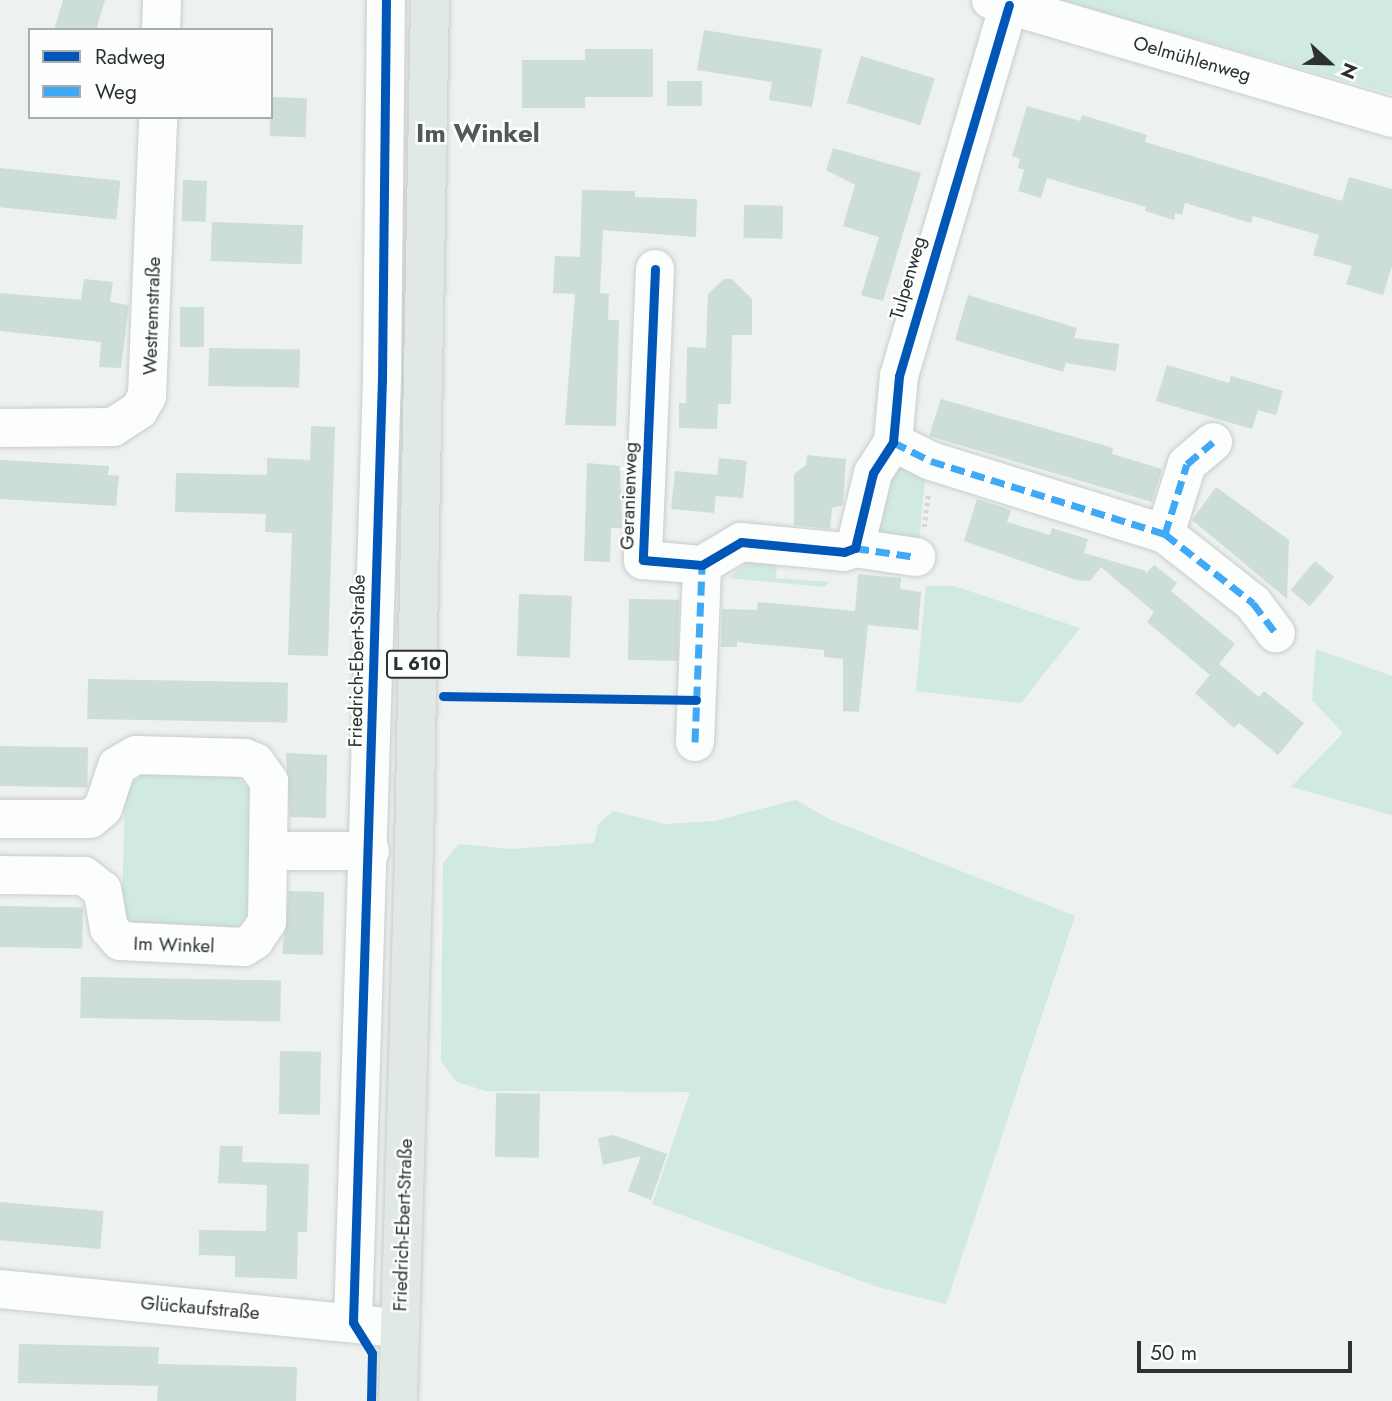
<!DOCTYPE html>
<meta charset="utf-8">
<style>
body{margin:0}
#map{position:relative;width:1392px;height:1401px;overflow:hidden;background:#edf1ef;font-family:Jost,sans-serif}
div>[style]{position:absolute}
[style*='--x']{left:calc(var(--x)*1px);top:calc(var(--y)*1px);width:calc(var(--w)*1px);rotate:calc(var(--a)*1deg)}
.green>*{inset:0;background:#d0eae0}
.building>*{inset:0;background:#cdddd7;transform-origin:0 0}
.path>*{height:4.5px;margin-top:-2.25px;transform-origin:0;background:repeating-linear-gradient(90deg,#d6d7d6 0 3.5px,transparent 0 7px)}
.roads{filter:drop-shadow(0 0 2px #c9cdcb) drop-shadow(0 0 2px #c9cdcb)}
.minor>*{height:38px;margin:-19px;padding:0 19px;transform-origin:19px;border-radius:19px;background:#fcfdfd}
.major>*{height:38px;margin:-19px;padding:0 19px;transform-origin:19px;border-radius:19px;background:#e1e9e6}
.quiet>*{height:7px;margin-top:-3.5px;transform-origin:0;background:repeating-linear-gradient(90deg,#3fa9f5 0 14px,transparent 0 21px)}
.cycleway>*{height:9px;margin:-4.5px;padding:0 4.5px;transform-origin:4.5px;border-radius:4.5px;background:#0057b8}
span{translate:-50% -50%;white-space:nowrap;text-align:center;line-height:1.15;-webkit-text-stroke:5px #fcfffe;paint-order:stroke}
.shield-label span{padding:2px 5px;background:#fcfffe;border:2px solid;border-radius:5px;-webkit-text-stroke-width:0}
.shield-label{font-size:18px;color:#2d312f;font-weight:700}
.street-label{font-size:19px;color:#2d312f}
.district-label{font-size:26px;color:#535957;font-weight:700}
.legend{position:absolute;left:28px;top:28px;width:245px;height:91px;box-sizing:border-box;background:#fcfffe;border:2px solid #a9adab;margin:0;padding:9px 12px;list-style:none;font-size:21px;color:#2d312f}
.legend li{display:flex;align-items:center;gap:14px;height:35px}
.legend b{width:35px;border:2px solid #a9adab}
.north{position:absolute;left:1294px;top:28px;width:70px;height:70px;-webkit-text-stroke:5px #fcfffe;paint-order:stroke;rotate:112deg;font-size:19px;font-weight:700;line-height:28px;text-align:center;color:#2d312f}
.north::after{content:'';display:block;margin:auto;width:24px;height:32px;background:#2d312f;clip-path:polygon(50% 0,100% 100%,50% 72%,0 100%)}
.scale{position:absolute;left:1137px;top:1341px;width:215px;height:32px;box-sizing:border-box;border:4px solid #2d312f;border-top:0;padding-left:9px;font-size:21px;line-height:24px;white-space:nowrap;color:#2d312f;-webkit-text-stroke:5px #fcfffe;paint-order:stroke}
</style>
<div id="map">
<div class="green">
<i style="clip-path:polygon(1058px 0,1392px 0,1392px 94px,1331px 77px)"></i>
<i style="clip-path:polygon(897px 464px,925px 479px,919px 541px,880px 536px,878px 531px,882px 476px)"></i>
<i style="clip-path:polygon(759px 553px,778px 554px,776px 578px,830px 582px,824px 587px,728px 578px)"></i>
<i style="clip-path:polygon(926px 586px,954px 586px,1080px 628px,1021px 703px,916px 691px)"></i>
<i style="clip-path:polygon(1316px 649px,1392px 676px,1392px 815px,1291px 787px,1343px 733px,1312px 700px)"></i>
<i style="clip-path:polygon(145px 772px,234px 774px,253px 793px,249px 914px,232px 932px,138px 929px,122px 910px,125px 789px)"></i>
<i style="clip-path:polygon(796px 800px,831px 820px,1075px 916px,946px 1304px,878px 1287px,652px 1204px,690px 1092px,485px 1091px,455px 1081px,441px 1061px,443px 863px,459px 844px,511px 849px,594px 843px,598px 824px,613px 811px,665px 824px,714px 821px)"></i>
</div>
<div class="building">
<i style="clip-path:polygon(63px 0,105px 0,96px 30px,54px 30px)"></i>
<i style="clip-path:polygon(704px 30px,822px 49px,812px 107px,769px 100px,772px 82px,697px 70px)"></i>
<i style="clip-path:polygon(585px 49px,653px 49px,653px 97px,585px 97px,585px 108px,522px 108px,522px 60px,585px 60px)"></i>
<i style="left:861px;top:56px;width:77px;height:49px;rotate:17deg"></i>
<i style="left:667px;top:81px;width:35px;height:25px"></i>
<i style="left:271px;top:97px;width:36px;height:39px;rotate:2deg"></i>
<i style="clip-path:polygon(1027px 106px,1080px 121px,1082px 115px,1147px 135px,1145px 142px,1342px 201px,1349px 177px,1392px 189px,1392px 266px,1383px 295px,1346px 284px,1352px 266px,1313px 255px,1319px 235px,1253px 216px,1251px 223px,1185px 203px,1182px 215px,1175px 213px,1174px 220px,1145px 211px,1146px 207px,1047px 178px,1041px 198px,1018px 191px,1024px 170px,1018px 168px,1020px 159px,1012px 156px)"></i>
<i style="clip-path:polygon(833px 148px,921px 173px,883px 301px,861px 295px,879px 237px,843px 226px,855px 185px,826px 170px)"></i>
<i style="left:0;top:168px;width:121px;height:39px;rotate:6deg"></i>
<i style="left:183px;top:180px;width:24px;height:41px;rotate:2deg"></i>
<i style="clip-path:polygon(582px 190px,635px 191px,635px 197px,697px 199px,696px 237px,603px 230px,600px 293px,609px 294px,608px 320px,619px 320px,616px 426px,565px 425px,575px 294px,553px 293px,555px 256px,580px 257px)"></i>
<i style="left:744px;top:205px;width:39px;height:33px;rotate:1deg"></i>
<i style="left:212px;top:222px;width:91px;height:39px;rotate:2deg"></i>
<i style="clip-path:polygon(84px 279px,113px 282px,110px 302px,129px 305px,121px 368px,99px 367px,101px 342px,0 331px,0 293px,81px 300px)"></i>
<i style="clip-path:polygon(724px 279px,732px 279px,752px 299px,752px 335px,732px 335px,731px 404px,718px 404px,717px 429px,679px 428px,679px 403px,686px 403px,687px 347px,706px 348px,708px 294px)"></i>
<i style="clip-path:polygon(968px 295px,1077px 328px,1074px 338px,1119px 344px,1116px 371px,1066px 363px,1063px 372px,955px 340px)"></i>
<i style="left:180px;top:307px;width:24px;height:40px"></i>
<i style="left:209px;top:348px;width:91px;height:38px;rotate:1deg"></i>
<i style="clip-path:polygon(1167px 365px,1229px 383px,1231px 376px,1283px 391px,1276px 415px,1258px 410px,1252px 429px,1156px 401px)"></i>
<i style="clip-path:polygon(941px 399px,1113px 448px,1112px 454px,1162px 469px,1152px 502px,929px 436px)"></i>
<i style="clip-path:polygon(311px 426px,335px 427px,328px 656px,288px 655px,292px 533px,265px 532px,266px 514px,175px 512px,176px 473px,267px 475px,267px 458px,310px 460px)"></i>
<i style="clip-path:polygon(807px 455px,846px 459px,843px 505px,832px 508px,830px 529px,794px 525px,794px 474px,806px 465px)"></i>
<i style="clip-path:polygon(719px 458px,747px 461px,743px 498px,716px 496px,714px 513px,671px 509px,675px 471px,717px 475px,716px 484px)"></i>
<i style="clip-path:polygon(0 460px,109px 466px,108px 475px,119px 476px,116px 506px,0 499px)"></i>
<i style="clip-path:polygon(587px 463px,620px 466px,622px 528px,611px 528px,610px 562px,584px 561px)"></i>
<i style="clip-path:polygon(1216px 487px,1289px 540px,1287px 599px,1192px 520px)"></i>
<i style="clip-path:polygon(977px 499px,1011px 510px,1007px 522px,1050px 535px,1052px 528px,1088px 539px,1084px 553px,1146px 571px,1145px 575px,1154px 565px,1177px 583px,1171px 591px,1235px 644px,1210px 675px,1147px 622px,1154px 612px,1101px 567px,1090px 581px,1076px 580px,964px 541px)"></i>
<i style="left:1315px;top:561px;width:25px;height:38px;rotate:40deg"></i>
<i style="clip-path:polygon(858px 574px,901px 578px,900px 589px,921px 592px,918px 630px,868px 625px,859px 712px,843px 711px,843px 659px,824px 657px,824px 650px,737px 642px,737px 647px,721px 647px,722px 609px,757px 610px,758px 602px,855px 611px)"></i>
<i style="left:519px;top:594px;width:53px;height:62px;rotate:2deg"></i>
<i style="left:629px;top:599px;width:50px;height:61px;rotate:1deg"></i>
<i style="clip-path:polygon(1219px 664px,1259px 697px,1264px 691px,1304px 723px,1278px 755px,1239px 723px,1234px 728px,1195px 693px)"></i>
<i style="left:88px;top:679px;width:200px;height:40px;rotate:1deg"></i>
<i style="left:0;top:746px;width:88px;height:40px;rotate:1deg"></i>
<i style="clip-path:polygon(286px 753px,327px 755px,326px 818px,290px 817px)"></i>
<i style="clip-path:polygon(289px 891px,324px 892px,323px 955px,282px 954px)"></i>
<i style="left:0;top:906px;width:83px;height:41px;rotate:1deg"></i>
<i style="left:81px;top:977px;width:200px;height:41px;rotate:1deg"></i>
<i style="left:280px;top:1051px;width:41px;height:63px;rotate:1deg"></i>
<i style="left:496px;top:1093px;width:44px;height:64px;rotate:1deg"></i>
<i style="clip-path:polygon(613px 1135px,667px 1154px,651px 1200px,628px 1191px,641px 1156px,603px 1165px,598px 1138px)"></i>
<i style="clip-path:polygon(220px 1146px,243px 1146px,242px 1162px,309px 1164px,307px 1232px,298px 1232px,297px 1279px,235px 1277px,235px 1256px,199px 1255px,199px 1230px,266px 1231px,267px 1185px,218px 1183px)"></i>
<i style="left:0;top:1202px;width:104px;height:38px;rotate:5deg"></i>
<i style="clip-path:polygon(19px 1344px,159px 1347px,158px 1364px,297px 1367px,296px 1401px,157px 1401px,158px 1386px,18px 1383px)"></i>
</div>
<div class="path">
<i style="--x:924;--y:527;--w:34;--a:-83"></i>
</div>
<div class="roads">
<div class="minor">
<i style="--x:991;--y:0;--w:418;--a:16.4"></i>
<i style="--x:161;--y:30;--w:30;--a:-88"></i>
<i style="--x:655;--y:269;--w:291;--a:92.4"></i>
<i style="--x:643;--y:560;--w:59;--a:4.8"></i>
<i style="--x:702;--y:565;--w:45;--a:-30.5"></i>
<i style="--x:741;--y:542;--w:103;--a:5.5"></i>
<i style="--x:844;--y:552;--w:12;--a:-20"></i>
<i style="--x:855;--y:548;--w:77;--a:-76.5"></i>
<i style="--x:873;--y:473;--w:37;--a:-57"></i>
<i style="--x:893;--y:442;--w:66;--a:-84.8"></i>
<i style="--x:899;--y:376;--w:387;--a:-73.5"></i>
<i style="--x:0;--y:428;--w:113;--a:-0.5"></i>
<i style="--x:113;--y:427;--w:31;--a:-33"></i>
<i style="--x:139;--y:410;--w:16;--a:-60"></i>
<i style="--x:147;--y:396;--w:279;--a:-87.7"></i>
<i style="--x:893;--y:442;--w:42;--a:26.6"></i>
<i style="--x:931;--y:461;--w:245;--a:17.3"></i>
<i style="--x:1165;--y:534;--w:112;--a:38.1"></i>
<i style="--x:1253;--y:603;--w:38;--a:53"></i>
<i style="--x:1165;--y:534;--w:73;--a:-72.6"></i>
<i style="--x:1187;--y:464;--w:34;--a:-40"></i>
<i style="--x:855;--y:548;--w:62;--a:8.4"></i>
<i style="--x:695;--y:742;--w:177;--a:-87.7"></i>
<i style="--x:0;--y:819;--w:90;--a:0"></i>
<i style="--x:90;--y:819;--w:17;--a:-40"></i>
<i style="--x:103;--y:808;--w:44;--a:-71.6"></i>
<i style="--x:117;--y:766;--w:22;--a:-30"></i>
<i style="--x:136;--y:755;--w:109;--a:1.6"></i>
<i style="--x:245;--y:758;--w:11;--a:22"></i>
<i style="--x:255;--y:762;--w:24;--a:54"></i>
<i style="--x:269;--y:781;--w:141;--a:90.8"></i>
<i style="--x:267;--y:922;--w:22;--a:124"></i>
<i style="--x:255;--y:940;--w:13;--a:148"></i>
<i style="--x:244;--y:947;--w:124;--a:-177.2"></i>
<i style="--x:120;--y:941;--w:17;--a:-130"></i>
<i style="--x:109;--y:928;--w:39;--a:-100"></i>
<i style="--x:102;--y:890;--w:23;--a:-142"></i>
<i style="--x:84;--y:876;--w:84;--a:-179.3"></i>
<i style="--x:270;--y:851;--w:100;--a:0"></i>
<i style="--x:0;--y:1289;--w:402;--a:5.6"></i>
<i style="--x:353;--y:1322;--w:942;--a:-88.24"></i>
<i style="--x:382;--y:380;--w:380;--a:-89.4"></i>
</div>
<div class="major">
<i style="--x:398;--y:1401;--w:550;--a:-88.33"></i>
<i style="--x:414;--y:851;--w:851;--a:-88.92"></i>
</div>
</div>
<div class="quiet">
<i style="--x:893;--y:442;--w:42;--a:26.6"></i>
<i style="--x:931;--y:461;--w:245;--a:17.3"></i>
<i style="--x:1165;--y:534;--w:112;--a:38.1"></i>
<i style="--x:1253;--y:603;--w:38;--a:53"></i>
<i style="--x:1165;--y:534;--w:73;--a:-72.6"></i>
<i style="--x:1187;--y:464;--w:34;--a:-40"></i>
<i style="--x:855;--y:548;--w:62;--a:8.4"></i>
<i style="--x:695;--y:742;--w:177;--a:-87.7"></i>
</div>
<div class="cycleway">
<i style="--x:655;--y:269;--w:291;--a:92.4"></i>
<i style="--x:643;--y:560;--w:59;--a:4.8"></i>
<i style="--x:702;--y:565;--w:45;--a:-30.5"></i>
<i style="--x:741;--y:542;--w:103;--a:5.5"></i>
<i style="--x:844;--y:552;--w:12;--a:-20"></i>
<i style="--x:855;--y:548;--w:77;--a:-76.5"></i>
<i style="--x:873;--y:473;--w:37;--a:-57"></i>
<i style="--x:893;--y:442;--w:66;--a:-84.8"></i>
<i style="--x:899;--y:376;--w:387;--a:-73.5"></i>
<i style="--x:443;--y:696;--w:253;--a:0.9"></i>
<i style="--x:371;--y:1401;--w:48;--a:-88.8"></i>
<i style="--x:372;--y:1353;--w:36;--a:-122"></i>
<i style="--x:353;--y:1322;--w:942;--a:-88.24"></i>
<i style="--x:382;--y:380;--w:380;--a:-89.4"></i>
</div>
<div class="shield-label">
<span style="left:417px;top:664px">L 610</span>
</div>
<div class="street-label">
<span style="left:1192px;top:59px;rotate:16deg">Oelmühlenweg</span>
<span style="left:908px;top:278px;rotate:-74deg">Tulpenweg</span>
<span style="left:152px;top:316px;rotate:-88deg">Westremstraße</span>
<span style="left:629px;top:496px;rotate:-88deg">Geranienweg</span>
<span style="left:357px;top:661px;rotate:-89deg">Friedrich-Ebert-Straße</span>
<span style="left:174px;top:945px;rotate:2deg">Im Winkel</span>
<span style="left:403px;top:1225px;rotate:-88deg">Friedrich-Ebert-Straße</span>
<span style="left:200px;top:1308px;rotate:5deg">Glückaufstraße</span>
</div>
<div class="district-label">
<span style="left:478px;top:134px">Im Winkel</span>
</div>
<ul class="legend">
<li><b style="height:9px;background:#0057b8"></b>Radweg</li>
<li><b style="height:9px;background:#3fa9f5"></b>Weg</li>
</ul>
<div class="north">N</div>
<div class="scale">50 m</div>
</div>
